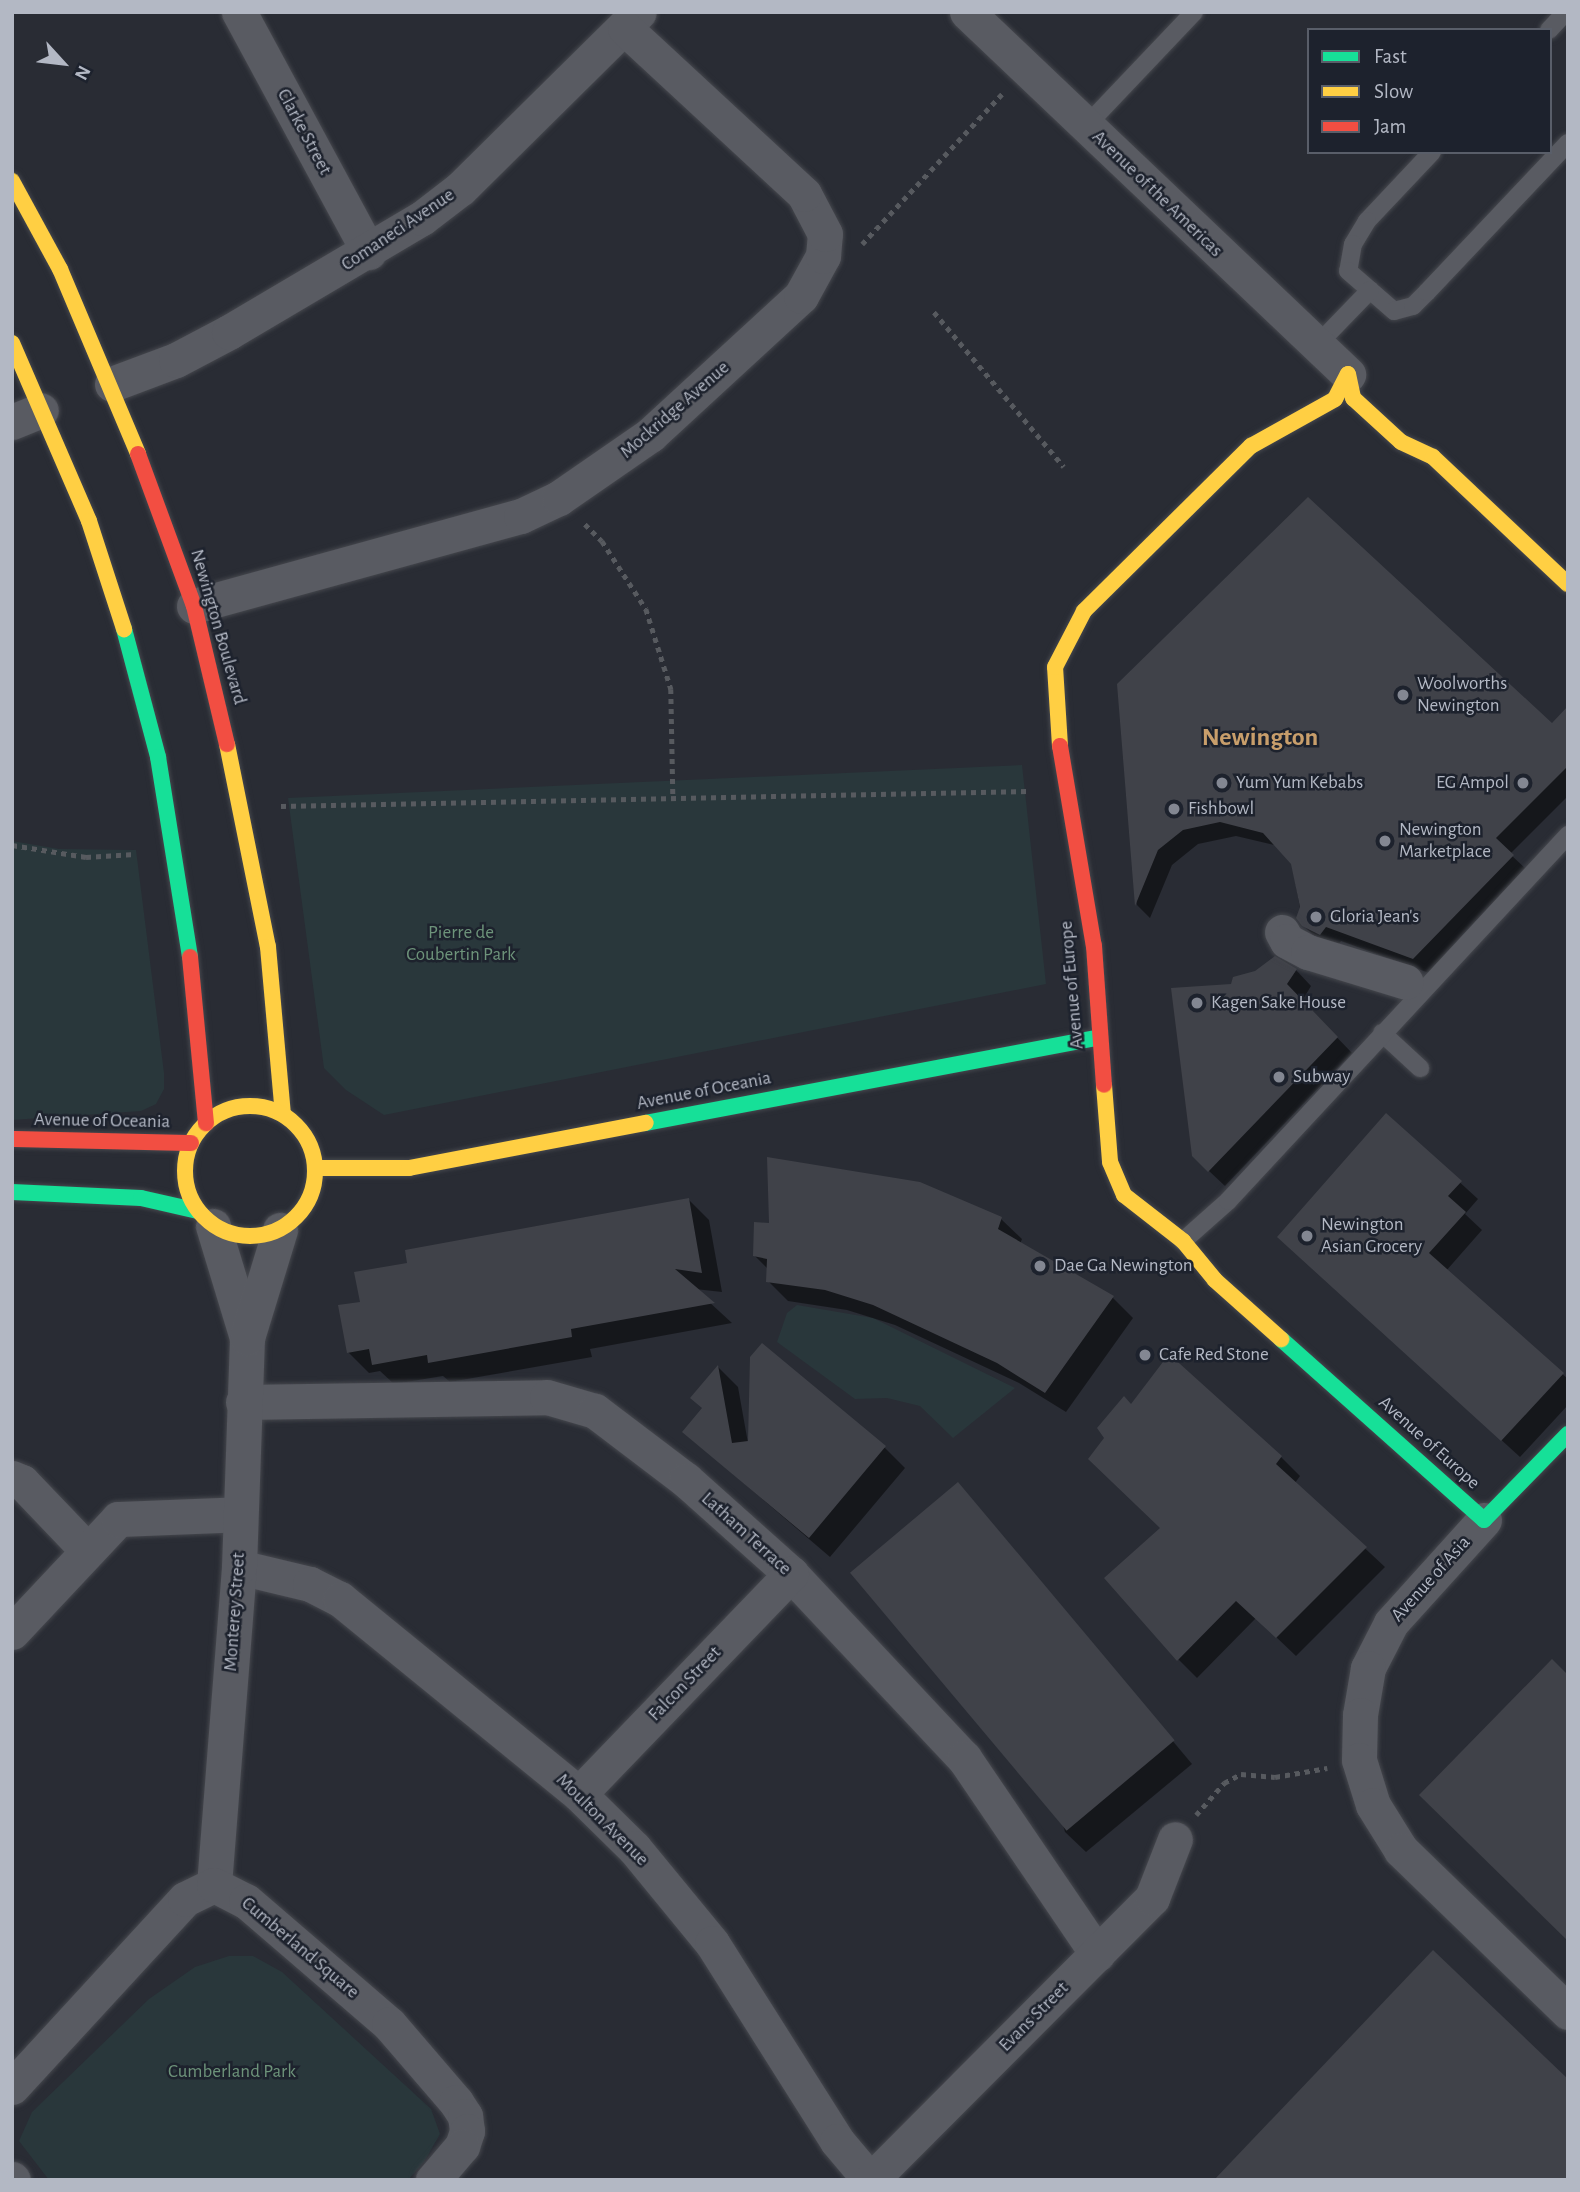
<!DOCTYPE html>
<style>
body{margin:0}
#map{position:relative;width:1580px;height:2192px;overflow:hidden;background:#292c34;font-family:"Alegreya Sans",sans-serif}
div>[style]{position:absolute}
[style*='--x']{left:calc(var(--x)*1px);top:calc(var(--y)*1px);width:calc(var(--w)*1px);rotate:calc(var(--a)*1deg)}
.green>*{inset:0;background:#29373b}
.shadow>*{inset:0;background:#0007}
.building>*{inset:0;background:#404249;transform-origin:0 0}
.path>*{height:4.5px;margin-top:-2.25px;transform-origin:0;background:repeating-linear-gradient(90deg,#575a5f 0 5px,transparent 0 10px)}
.roads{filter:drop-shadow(0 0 2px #45474d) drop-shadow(0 0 2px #45474d)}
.lane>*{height:18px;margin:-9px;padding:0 9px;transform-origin:9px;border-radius:9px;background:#595b62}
.street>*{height:35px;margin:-17.5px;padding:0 17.5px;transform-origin:17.5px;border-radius:17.5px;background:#595b62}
.fast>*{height:16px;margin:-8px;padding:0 8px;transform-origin:8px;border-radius:8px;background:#16e098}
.slow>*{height:16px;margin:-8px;padding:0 8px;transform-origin:8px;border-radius:8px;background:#ffcf43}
.slow>.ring{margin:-8px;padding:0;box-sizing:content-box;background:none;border:16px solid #ffcf43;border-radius:50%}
.jam>*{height:16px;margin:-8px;padding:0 8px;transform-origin:8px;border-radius:8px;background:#f24e42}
.dots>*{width:19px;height:19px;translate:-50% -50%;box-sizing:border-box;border:4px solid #1d222d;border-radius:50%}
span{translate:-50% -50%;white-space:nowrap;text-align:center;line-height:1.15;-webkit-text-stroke:5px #1d222d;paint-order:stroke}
.street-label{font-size:19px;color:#b3b8c4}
.poi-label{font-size:19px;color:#b3b8c4}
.left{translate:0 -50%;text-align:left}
.right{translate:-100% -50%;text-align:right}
.park-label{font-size:19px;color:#6d937a}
.district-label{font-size:26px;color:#c89e6b;font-weight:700}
.frame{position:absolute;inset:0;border:14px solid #b3b8c4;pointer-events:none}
.legend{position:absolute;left:1307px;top:28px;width:245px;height:126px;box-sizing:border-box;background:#1d222d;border:2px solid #595e69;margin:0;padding:9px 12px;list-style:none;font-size:21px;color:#b3b8c4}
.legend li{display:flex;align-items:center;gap:14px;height:35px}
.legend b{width:35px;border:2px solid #595e69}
.north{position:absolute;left:28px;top:28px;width:70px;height:70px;-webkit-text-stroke:5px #1d222d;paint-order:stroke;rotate:117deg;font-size:19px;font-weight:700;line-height:28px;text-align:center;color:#b3b8c4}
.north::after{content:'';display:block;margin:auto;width:24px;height:32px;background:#b3b8c4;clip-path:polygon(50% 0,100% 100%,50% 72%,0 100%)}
</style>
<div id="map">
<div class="green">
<i style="clip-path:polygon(1022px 765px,1046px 984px,384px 1115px,346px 1090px,324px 1068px,288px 798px)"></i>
<i style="clip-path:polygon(12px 841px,59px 849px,136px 850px,164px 1073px,164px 1089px,156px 1104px,141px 1111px,12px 1120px)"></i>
<i style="clip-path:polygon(797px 1305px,873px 1318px,1015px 1388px,953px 1438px,920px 1406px,887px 1398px,855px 1399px,777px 1342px,787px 1313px)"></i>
<i style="clip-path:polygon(229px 1956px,253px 1956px,282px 1972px,431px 2109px,440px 2134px,424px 2162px,408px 2180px,49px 2180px,19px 2141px,32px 2112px,149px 1999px,195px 1967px)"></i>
</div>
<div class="shadow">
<i style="clip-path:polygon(1118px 684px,1552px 725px,1568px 709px,1568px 796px,1510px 854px,1528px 871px,1429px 973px,1341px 941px,1336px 948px,1319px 941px,1303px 925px,1292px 863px,1278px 846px,1236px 836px,1198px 844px,1172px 865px,1150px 918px,1137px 905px)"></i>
<i style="clip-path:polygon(1296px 970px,1311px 986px,1302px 1001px,1352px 1053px,1225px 1186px,1193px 1156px,1233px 986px)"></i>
<i style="clip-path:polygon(1386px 1115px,1478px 1199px,1465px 1214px,1482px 1230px,1446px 1271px,1568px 1379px,1568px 1405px,1520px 1457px,1297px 1254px)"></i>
<i style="clip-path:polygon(689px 1200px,709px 1220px,722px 1292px,695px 1289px,732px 1323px,590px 1349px,592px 1357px,450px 1382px,443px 1376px,394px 1384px,380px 1371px,369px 1373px,348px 1352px,362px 1303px,409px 1264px)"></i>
<i style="clip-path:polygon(1001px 1219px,1022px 1239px,1020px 1244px,1113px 1298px,1133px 1318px,1066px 1412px,1019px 1383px,895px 1325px,847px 1310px,788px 1301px,768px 1281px,768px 1269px,755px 1256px)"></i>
<i style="clip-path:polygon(718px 1367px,738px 1387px,748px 1443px,885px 1448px,905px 1468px,830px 1557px,684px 1432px,704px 1409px)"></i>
<i style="clip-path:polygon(1132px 1406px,1281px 1457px,1300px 1476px,1295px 1483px,1385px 1567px,1296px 1656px,1256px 1618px,1197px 1678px,1178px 1659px,1162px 1528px)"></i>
<i style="clip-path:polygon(958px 1484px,1192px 1764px,1086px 1852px,1065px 1832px)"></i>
</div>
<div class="building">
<i style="clip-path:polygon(1308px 497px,1552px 723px,1568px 706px,1568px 766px,1496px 838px,1514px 855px,1413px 959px,1326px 927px,1320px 935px,1302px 926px,1296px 918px,1300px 907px,1291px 864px,1263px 833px,1220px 822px,1183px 830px,1158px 850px,1135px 906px,1117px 684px)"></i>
<i style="clip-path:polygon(1275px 956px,1297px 969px,1287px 984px,1338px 1037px,1208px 1172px,1192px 1156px,1171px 988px,1231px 984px,1233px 977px,1255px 971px)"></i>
<i style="clip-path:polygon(1386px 1113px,1462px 1181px,1448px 1196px,1466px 1212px,1429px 1253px,1564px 1373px,1501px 1441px,1277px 1237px)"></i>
<i style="clip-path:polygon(767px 1157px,920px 1182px,1002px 1217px,998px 1229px,1114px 1296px,1045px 1393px,997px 1363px,873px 1305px,825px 1290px,766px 1282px,767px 1259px,753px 1256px,754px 1222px,769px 1223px)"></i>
<i style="clip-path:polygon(689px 1198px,702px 1273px,675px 1269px,715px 1303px,571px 1329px,572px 1337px,428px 1363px,427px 1355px,372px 1365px,369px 1349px,347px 1353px,338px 1305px,360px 1302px,354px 1272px,407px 1263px,405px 1250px)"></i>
<i style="clip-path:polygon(762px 1343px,886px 1446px,809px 1538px,682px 1432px,702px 1408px,690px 1398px,718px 1365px,732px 1443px,748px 1441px,750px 1357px)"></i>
<i style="clip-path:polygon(1169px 1354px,1282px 1456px,1276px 1464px,1367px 1547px,1276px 1638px,1236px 1601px,1177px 1661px,1104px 1578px,1160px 1528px,1088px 1459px,1104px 1438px,1097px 1428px,1124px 1396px,1131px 1404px)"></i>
<i style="left:958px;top:1482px;width:337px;height:141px;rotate:50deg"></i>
<i style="clip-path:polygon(1552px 1659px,1568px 1675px,1568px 1941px,1419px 1795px)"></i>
<i style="clip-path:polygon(1433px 1950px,1568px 2079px,1568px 2180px,1214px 2180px)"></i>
</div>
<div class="path">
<i style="--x:862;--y:244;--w:205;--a:-47"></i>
<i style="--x:934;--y:312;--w:202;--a:50"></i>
<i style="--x:585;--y:524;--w:24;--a:45"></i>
<i style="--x:602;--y:541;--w:81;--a:57.1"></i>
<i style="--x:646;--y:609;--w:84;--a:72.6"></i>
<i style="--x:671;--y:689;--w:109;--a:88.9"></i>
<i style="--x:281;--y:806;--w:748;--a:-1.15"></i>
<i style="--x:12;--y:845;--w:75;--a:9.2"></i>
<i style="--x:86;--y:857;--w:49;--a:-3.5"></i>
<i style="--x:1196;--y:1815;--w:43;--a:-48.8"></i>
<i style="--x:1224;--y:1783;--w:19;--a:-28"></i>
<i style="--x:1241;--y:1774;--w:34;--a:5"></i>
<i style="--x:1275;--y:1777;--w:53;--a:-9.8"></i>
</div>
<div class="roads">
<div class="lane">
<i style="--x:1549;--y:30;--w:25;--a:-47"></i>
<i style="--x:1086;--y:126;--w:157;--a:-46.5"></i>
<i style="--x:1432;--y:152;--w:95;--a:133.3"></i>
<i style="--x:1367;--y:221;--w:27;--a:121"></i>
<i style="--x:1353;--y:244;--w:27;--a:100"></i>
<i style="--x:1348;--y:271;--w:61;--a:41"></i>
<i style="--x:1394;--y:311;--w:20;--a:-15"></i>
<i style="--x:1413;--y:306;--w:20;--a:-45"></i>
<i style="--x:1427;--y:292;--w:205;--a:-46.6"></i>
<i style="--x:1316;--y:346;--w:78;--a:-46"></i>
<i style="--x:1382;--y:1033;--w:52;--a:42.6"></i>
<i style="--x:1183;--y:1241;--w:60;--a:-41.6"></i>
<i style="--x:1228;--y:1201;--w:500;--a:-47.1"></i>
</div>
<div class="street">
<i style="--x:239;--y:12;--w:273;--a:61.6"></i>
<i style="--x:967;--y:12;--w:526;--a:43.54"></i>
<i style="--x:112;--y:384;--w:68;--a:-20.6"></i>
<i style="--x:176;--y:360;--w:60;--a:-27.8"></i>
<i style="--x:229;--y:332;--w:224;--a:-30.6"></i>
<i style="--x:422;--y:218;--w:49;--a:-37.6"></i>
<i style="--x:461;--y:188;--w:250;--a:-44.7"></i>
<i style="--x:12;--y:422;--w:31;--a:-22"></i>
<i style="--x:194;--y:606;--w:339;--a:-15.4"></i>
<i style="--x:521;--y:516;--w:42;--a:-25.3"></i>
<i style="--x:559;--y:498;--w:111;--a:-34.7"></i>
<i style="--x:650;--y:435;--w:205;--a:-42.6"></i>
<i style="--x:801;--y:296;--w:46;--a:-61.2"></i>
<i style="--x:823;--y:256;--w:22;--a:-85"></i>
<i style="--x:825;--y:234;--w:45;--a:-117.7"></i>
<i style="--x:804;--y:194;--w:244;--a:-137.2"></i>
<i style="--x:1282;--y:932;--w:10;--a:61"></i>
<i style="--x:1287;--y:941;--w:24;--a:28"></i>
<i style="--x:1308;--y:952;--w:102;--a:17"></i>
<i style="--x:213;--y:1226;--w:117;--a:73.1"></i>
<i style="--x:243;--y:1402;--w:304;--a:-0.9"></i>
<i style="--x:547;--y:1397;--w:50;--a:16.3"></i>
<i style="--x:595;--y:1411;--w:114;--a:37.2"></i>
<i style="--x:686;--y:1480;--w:141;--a:41.8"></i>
<i style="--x:791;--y:1574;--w:253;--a:46.8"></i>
<i style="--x:964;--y:1758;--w:237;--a:55.8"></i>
<i style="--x:12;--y:1478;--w:11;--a:22"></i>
<i style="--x:22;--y:1482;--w:95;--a:46.3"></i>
<i style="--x:1484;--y:1520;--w:139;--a:132.1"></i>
<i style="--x:1391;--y:1623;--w:51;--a:117.1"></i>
<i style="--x:1368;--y:1668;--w:48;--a:99.7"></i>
<i style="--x:1360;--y:1715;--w:45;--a:91.3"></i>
<i style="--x:1359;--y:1760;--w:47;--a:72.7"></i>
<i style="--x:1373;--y:1805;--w:53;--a:58.1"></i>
<i style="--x:1401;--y:1850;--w:233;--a:44.1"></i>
<i style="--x:239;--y:1567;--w:73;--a:13.5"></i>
<i style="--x:310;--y:1584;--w:34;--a:27"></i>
<i style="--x:340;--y:1599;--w:308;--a:39.2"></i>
<i style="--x:579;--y:1794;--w:77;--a:44.5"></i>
<i style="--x:634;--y:1848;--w:123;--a:50.6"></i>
<i style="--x:712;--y:1943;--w:234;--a:57.7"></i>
<i style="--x:837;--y:2141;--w:51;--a:49.8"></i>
<i style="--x:12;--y:1632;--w:155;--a:-46.8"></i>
<i style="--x:118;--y:1519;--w:122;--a:-2.3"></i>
<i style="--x:579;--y:1794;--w:306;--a:-46.1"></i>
<i style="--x:214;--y:1885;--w:319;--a:-85.5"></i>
<i style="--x:239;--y:1567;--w:229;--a:-88"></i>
<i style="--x:247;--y:1338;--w:113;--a:-73"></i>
<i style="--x:12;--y:2087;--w:255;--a:-47.4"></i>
<i style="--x:185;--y:1899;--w:32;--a:-26"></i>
<i style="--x:214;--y:1885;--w:36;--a:27"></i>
<i style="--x:246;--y:1901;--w:189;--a:40.7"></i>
<i style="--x:389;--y:2024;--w:103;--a:49.3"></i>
<i style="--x:456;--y:2102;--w:17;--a:57"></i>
<i style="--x:465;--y:2116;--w:15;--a:82"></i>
<i style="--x:467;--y:2131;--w:16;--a:108"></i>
<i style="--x:462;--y:2146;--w:45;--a:130.5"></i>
<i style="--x:12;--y:2179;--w:1;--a:45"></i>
<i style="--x:871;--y:2180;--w:398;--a:-45.1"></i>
<i style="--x:1152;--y:1898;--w:63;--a:-68.7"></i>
</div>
<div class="fast">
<i style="--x:124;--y:629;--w:132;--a:75.1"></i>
<i style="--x:158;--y:757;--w:203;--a:80.9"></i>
<i style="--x:646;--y:1123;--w:460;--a:-10.7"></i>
<i style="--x:12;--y:1192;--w:129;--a:2.7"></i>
<i style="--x:141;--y:1198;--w:58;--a:12.8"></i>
<i style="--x:1281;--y:1339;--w:272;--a:41.7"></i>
<i style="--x:1484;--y:1520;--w:120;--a:-45.7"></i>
</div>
<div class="slow">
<i style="--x:12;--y:181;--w:100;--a:61.4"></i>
<i style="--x:60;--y:269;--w:201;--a:67.1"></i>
<i style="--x:12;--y:343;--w:194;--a:66.6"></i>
<i style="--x:89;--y:521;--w:114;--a:72"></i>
<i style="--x:1348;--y:374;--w:25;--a:78"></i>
<i style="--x:1353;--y:398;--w:65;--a:42.5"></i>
<i style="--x:1401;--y:442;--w:35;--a:25"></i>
<i style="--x:1433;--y:457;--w:185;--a:43.3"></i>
<i style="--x:227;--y:744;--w:207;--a:78.6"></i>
<i style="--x:268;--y:947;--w:168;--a:84.9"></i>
<i style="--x:1060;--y:746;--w:79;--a:-93.6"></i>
<i style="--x:1055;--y:667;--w:63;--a:-62.6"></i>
<i style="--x:1084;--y:611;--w:235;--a:-44.7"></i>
<i style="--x:1251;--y:446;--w:96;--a:-29.2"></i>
<i style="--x:1335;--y:399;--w:28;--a:-63"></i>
<i style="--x:1104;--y:1085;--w:77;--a:85.5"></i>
<i style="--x:1110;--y:1162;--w:36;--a:67"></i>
<i style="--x:1124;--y:1195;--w:75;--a:37.9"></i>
<i style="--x:1183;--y:1241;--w:50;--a:50.6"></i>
<i style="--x:1215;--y:1280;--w:89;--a:41.8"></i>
<i class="ring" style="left:185px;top:1106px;width:114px;height:114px"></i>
<i style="--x:316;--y:1168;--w:93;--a:0"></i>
<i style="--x:409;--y:1168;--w:241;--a:-10.8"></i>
</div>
<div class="jam">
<i style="--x:138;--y:454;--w:162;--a:69.8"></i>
<i style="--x:194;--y:606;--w:142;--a:76.6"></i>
<i style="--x:1060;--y:746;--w:203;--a:80.4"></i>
<i style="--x:1094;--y:946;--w:139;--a:85.9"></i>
<i style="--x:190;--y:957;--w:167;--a:84.5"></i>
<i style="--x:12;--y:1139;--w:179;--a:1.3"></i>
</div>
</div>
<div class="dots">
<i style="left:1403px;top:695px;background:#838792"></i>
<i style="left:1222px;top:783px;background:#838792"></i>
<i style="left:1523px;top:783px;background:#838792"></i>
<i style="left:1174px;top:809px;background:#838792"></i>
<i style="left:1385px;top:841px;background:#838792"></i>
<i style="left:1316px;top:917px;background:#838792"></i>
<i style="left:1197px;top:1003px;background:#838792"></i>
<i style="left:1279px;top:1077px;background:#838792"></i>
<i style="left:1307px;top:1236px;background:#838792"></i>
<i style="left:1040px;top:1266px;background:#838792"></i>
<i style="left:1145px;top:1355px;background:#838792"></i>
</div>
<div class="street-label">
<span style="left:304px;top:132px;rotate:62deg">Clarke Street</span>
<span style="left:1157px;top:194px;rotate:44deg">Avenue of the Americas</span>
<span style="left:398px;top:230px;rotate:-34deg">Comaneci Avenue</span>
<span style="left:675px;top:410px;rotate:-41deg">Mockridge Avenue</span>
<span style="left:218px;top:627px;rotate:74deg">Newington Boulevard</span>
<span style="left:1072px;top:985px;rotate:-95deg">Avenue of Europe</span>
<span style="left:704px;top:1091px;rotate:-11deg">Avenue of Oceania</span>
<span style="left:102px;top:1121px;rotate:1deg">Avenue of Oceania</span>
<span style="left:1429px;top:1443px;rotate:42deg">Avenue of Europe</span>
<span style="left:746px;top:1534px;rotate:42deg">Latham Terrace</span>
<span style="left:1431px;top:1579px;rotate:-48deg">Avenue of Asia</span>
<span style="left:235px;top:1612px;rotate:-86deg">Monterey Street</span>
<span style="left:685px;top:1684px;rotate:-46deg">Falcon Street</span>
<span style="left:602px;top:1820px;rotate:45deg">Moulton Avenue</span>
<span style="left:300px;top:1948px;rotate:40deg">Cumberland Square</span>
<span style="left:1034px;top:2017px;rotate:-45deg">Evans Street</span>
</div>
<div class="poi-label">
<span class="left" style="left:1417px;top:695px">Woolworths<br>Newington</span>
<span class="left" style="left:1236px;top:783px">Yum Yum Kebabs</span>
<span class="right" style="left:1509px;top:783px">EG Ampol</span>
<span class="left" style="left:1188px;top:809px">Fishbowl</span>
<span class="left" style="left:1399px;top:841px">Newington<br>Marketplace</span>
<span class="left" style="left:1330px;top:917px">Gloria Jean's</span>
<span class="left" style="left:1211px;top:1003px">Kagen Sake House</span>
<span class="left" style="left:1293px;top:1077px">Subway</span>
<span class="left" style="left:1321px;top:1236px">Newington<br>Asian Grocery</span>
<span class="left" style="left:1054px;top:1266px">Dae Ga Newington</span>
<span class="left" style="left:1159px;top:1355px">Cafe Red Stone</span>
</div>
<div class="park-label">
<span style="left:461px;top:944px">Pierre de<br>Coubertin Park</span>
<span style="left:232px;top:2072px">Cumberland Park</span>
</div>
<div class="district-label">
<span style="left:1260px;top:738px">Newington</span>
</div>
<div class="frame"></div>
<ul class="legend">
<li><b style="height:9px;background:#16e098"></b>Fast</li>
<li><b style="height:9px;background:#ffcf43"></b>Slow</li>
<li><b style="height:9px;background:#f24e42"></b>Jam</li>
</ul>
<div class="north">N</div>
</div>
